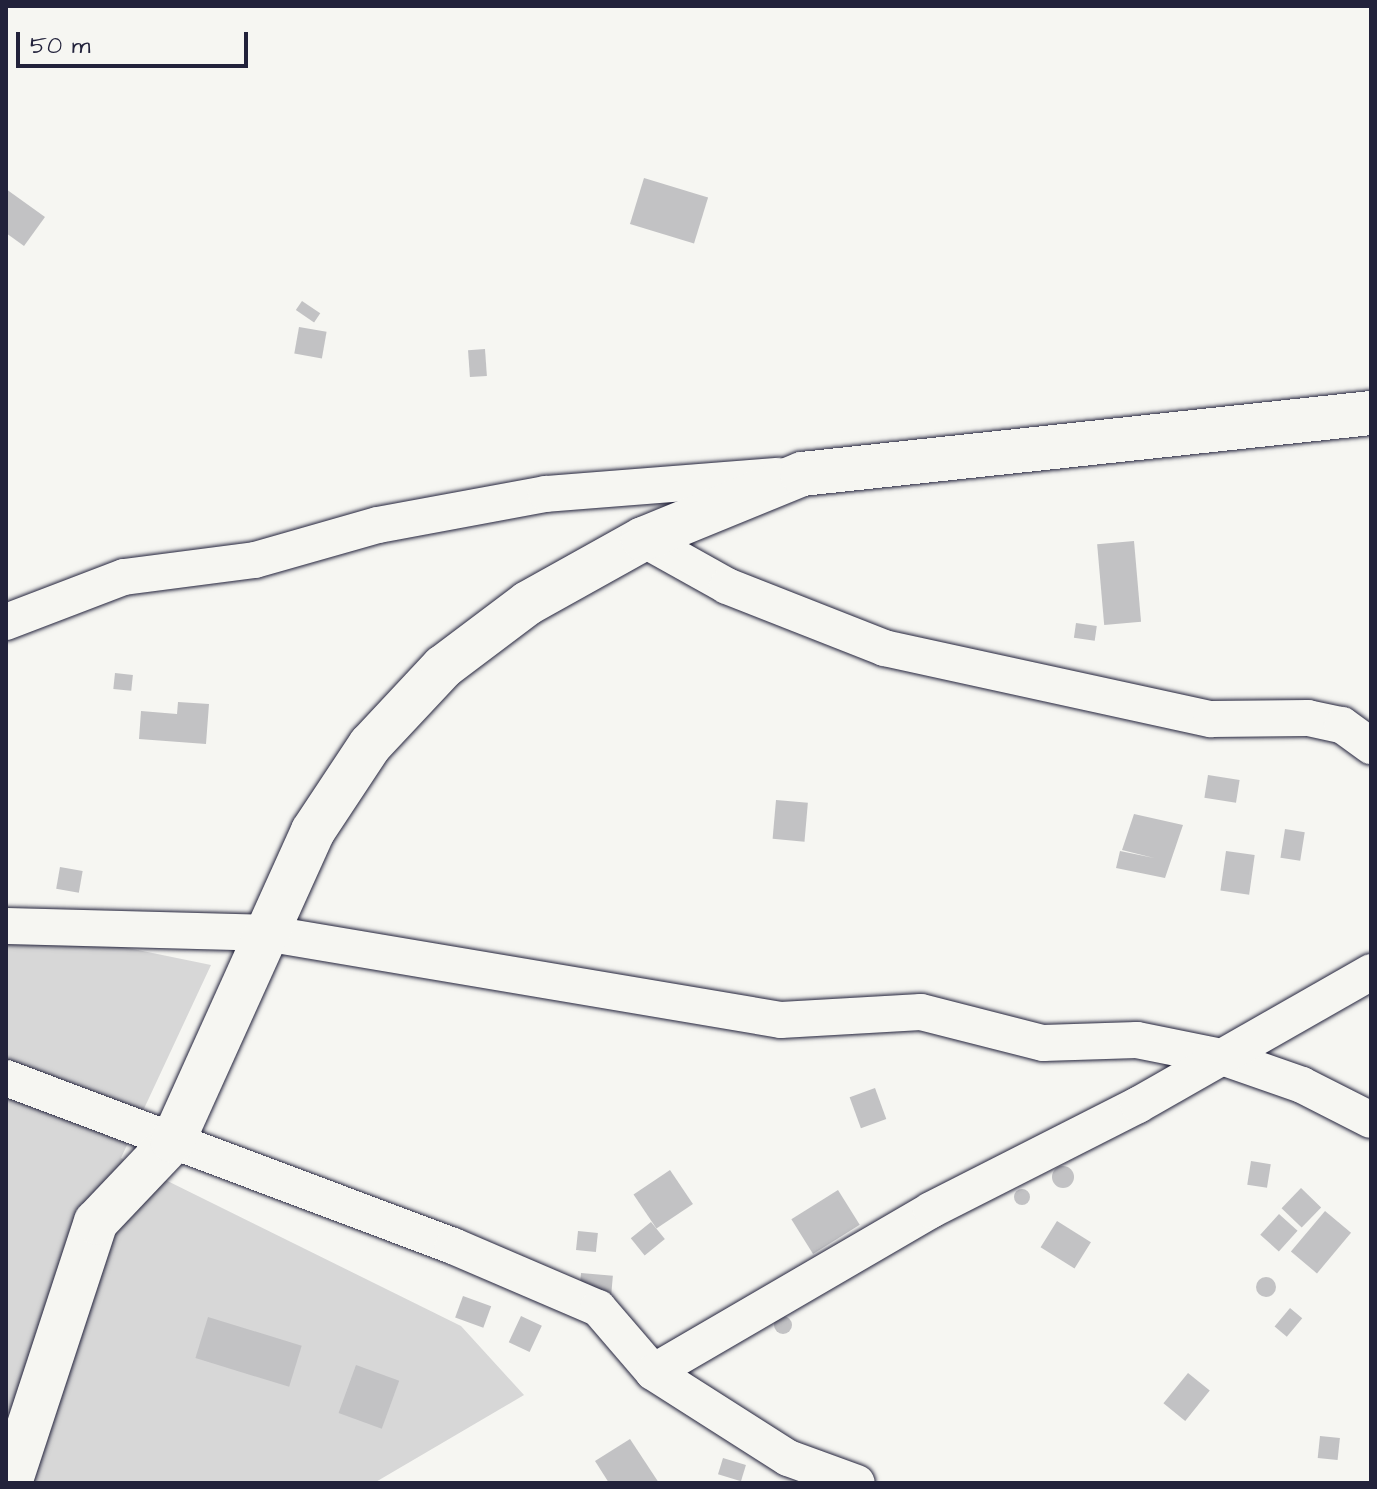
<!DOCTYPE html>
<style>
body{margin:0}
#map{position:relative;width:1377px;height:1489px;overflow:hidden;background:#f6f6f2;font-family:"Architects Daughter",sans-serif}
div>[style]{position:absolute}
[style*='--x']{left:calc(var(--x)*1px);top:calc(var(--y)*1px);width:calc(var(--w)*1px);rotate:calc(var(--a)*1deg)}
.green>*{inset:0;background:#d7d7d7}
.building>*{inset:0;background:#c2c2c4;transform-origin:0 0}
.round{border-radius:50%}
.roads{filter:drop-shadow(0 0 2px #22223b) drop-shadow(0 0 2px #22223b)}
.minor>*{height:36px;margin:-18px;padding:0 18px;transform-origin:18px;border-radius:18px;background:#f6f6f2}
.tertiary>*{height:44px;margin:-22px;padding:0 22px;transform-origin:22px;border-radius:22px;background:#f6f6f2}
span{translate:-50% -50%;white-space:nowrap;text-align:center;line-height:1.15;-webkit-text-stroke:6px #f6f6f2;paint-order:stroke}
.frame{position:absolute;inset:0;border:8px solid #22223b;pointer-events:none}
.scale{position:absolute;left:16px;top:32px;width:232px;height:36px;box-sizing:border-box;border:4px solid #22223b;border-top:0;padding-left:10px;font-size:24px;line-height:28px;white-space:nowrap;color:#22223b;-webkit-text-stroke:6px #f6f6f2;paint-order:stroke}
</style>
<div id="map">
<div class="green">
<i style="clip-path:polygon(6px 923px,211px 965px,121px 1158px,461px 1326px,524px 1395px,374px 1483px,6px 1483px)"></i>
</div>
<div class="building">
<i style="left:644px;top:178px;width:67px;height:48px;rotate:17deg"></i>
<i style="clip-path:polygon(6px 189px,45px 217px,24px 246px,6px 233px)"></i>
<i style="left:302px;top:301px;width:22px;height:11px;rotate:34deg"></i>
<i style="left:299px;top:327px;width:28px;height:27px;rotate:10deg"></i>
<i style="left:485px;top:349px;width:27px;height:17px;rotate:86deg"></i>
<i style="left:1134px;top:541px;width:81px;height:37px;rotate:85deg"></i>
<i style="left:1076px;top:623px;width:21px;height:15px;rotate:8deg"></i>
<i style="left:115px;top:673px;width:18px;height:16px;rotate:6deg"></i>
<i style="clip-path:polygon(178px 702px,209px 704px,206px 744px,139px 739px,141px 711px,177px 714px)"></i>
<i style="left:1208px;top:775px;width:32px;height:23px;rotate:9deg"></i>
<i style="left:776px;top:800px;width:32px;height:39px;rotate:5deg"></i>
<i style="clip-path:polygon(1134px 814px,1183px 825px,1165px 878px,1116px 868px,1120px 851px,1154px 858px,1122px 850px)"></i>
<i style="left:1285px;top:829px;width:20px;height:29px;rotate:9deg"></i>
<i style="left:1226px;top:851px;width:29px;height:40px;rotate:8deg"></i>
<i style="left:60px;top:867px;width:23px;height:22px;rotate:10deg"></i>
<i style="left:875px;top:1088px;width:33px;height:27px;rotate:70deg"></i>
<i style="left:1251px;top:1161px;width:20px;height:24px;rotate:9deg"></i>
<i class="round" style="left:1052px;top:1166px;width:22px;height:22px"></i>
<i style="left:670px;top:1170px;width:41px;height:44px;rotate:56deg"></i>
<i style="left:1301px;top:1188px;width:28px;height:28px;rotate:44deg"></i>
<i class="round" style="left:1014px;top:1189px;width:16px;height:16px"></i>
<i style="left:838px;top:1190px;width:41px;height:55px;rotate:58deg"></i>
<i style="left:1325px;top:1211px;width:34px;height:53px;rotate:40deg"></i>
<i style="left:1279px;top:1214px;width:25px;height:28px;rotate:42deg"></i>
<i style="left:1057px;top:1221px;width:40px;height:31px;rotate:32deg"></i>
<i style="left:651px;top:1222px;width:22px;height:26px;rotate:51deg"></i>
<i style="left:578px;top:1231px;width:20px;height:19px;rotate:6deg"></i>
<i style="left:581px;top:1273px;width:32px;height:20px;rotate:5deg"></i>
<i class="round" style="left:1256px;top:1277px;width:20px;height:20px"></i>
<i style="left:463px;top:1296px;width:30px;height:23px;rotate:20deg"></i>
<i style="left:1290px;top:1308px;width:16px;height:24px;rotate:40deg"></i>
<i class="round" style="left:774px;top:1316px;width:18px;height:18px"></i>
<i style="left:521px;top:1316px;width:23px;height:29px;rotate:25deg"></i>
<i style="left:208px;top:1317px;width:98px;height:43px;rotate:17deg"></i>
<i style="left:356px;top:1365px;width:46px;height:51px;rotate:20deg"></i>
<i style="left:1188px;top:1373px;width:28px;height:39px;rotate:39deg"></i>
<i style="left:1320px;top:1436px;width:20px;height:22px;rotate:6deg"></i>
<i style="clip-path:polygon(630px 1439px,659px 1483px,609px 1483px,595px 1461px)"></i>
<i style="left:723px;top:1458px;width:24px;height:17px;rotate:17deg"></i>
</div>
<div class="roads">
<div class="minor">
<i style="--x:643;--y:539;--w:96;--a:29.2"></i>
<i style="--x:727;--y:586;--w:169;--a:21.5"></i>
<i style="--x:884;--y:648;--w:335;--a:12.3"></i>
<i style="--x:1211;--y:719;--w:97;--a:-0.6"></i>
<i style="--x:1308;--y:718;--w:35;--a:12"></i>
<i style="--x:1342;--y:725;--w:36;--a:36"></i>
<i style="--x:6;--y:622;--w:126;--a:-20.9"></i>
<i style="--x:124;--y:577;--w:132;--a:-7.4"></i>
<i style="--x:255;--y:560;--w:128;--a:-15.9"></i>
<i style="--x:378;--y:525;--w:171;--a:-10.5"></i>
<i style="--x:546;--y:494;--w:232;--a:-4.5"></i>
<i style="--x:6;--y:926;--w:259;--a:1.5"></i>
<i style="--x:265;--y:933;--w:523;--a:9.57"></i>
<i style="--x:781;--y:1020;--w:140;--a:-3.3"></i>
<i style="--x:921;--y:1012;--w:126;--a:14.3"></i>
<i style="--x:1043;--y:1043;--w:94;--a:-1.8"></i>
<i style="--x:1137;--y:1040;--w:87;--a:11.3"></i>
<i style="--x:1222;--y:1057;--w:85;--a:19.3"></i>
<i style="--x:1302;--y:1085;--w:77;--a:26.9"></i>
<i style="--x:6;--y:1078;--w:478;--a:20.6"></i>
<i style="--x:453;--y:1246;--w:158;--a:23.2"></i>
<i style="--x:598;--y:1308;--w:84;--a:49.3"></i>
<i style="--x:653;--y:1372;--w:160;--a:32.5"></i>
<i style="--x:788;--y:1458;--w:73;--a:19.9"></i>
<i style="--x:653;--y:1372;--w:322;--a:-30.2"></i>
<i style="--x:931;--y:1210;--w:232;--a:-26.9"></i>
<i style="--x:1138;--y:1105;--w:268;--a:-29.7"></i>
</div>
<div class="tertiary">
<i style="--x:10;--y:1483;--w:275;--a:-71.8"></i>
<i style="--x:96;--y:1222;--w:112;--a:-46.5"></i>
<i style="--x:173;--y:1141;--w:340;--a:-65.7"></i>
<i style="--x:313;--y:831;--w:103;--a:-56.5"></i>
<i style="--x:370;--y:745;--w:107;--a:-46.9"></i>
<i style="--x:443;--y:667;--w:106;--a:-37"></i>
<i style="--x:528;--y:603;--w:132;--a:-29.1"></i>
<i style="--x:643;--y:539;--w:172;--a:-22.2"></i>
<i style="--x:802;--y:474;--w:572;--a:-6.12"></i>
</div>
</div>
<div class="frame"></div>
<div class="scale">50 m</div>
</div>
